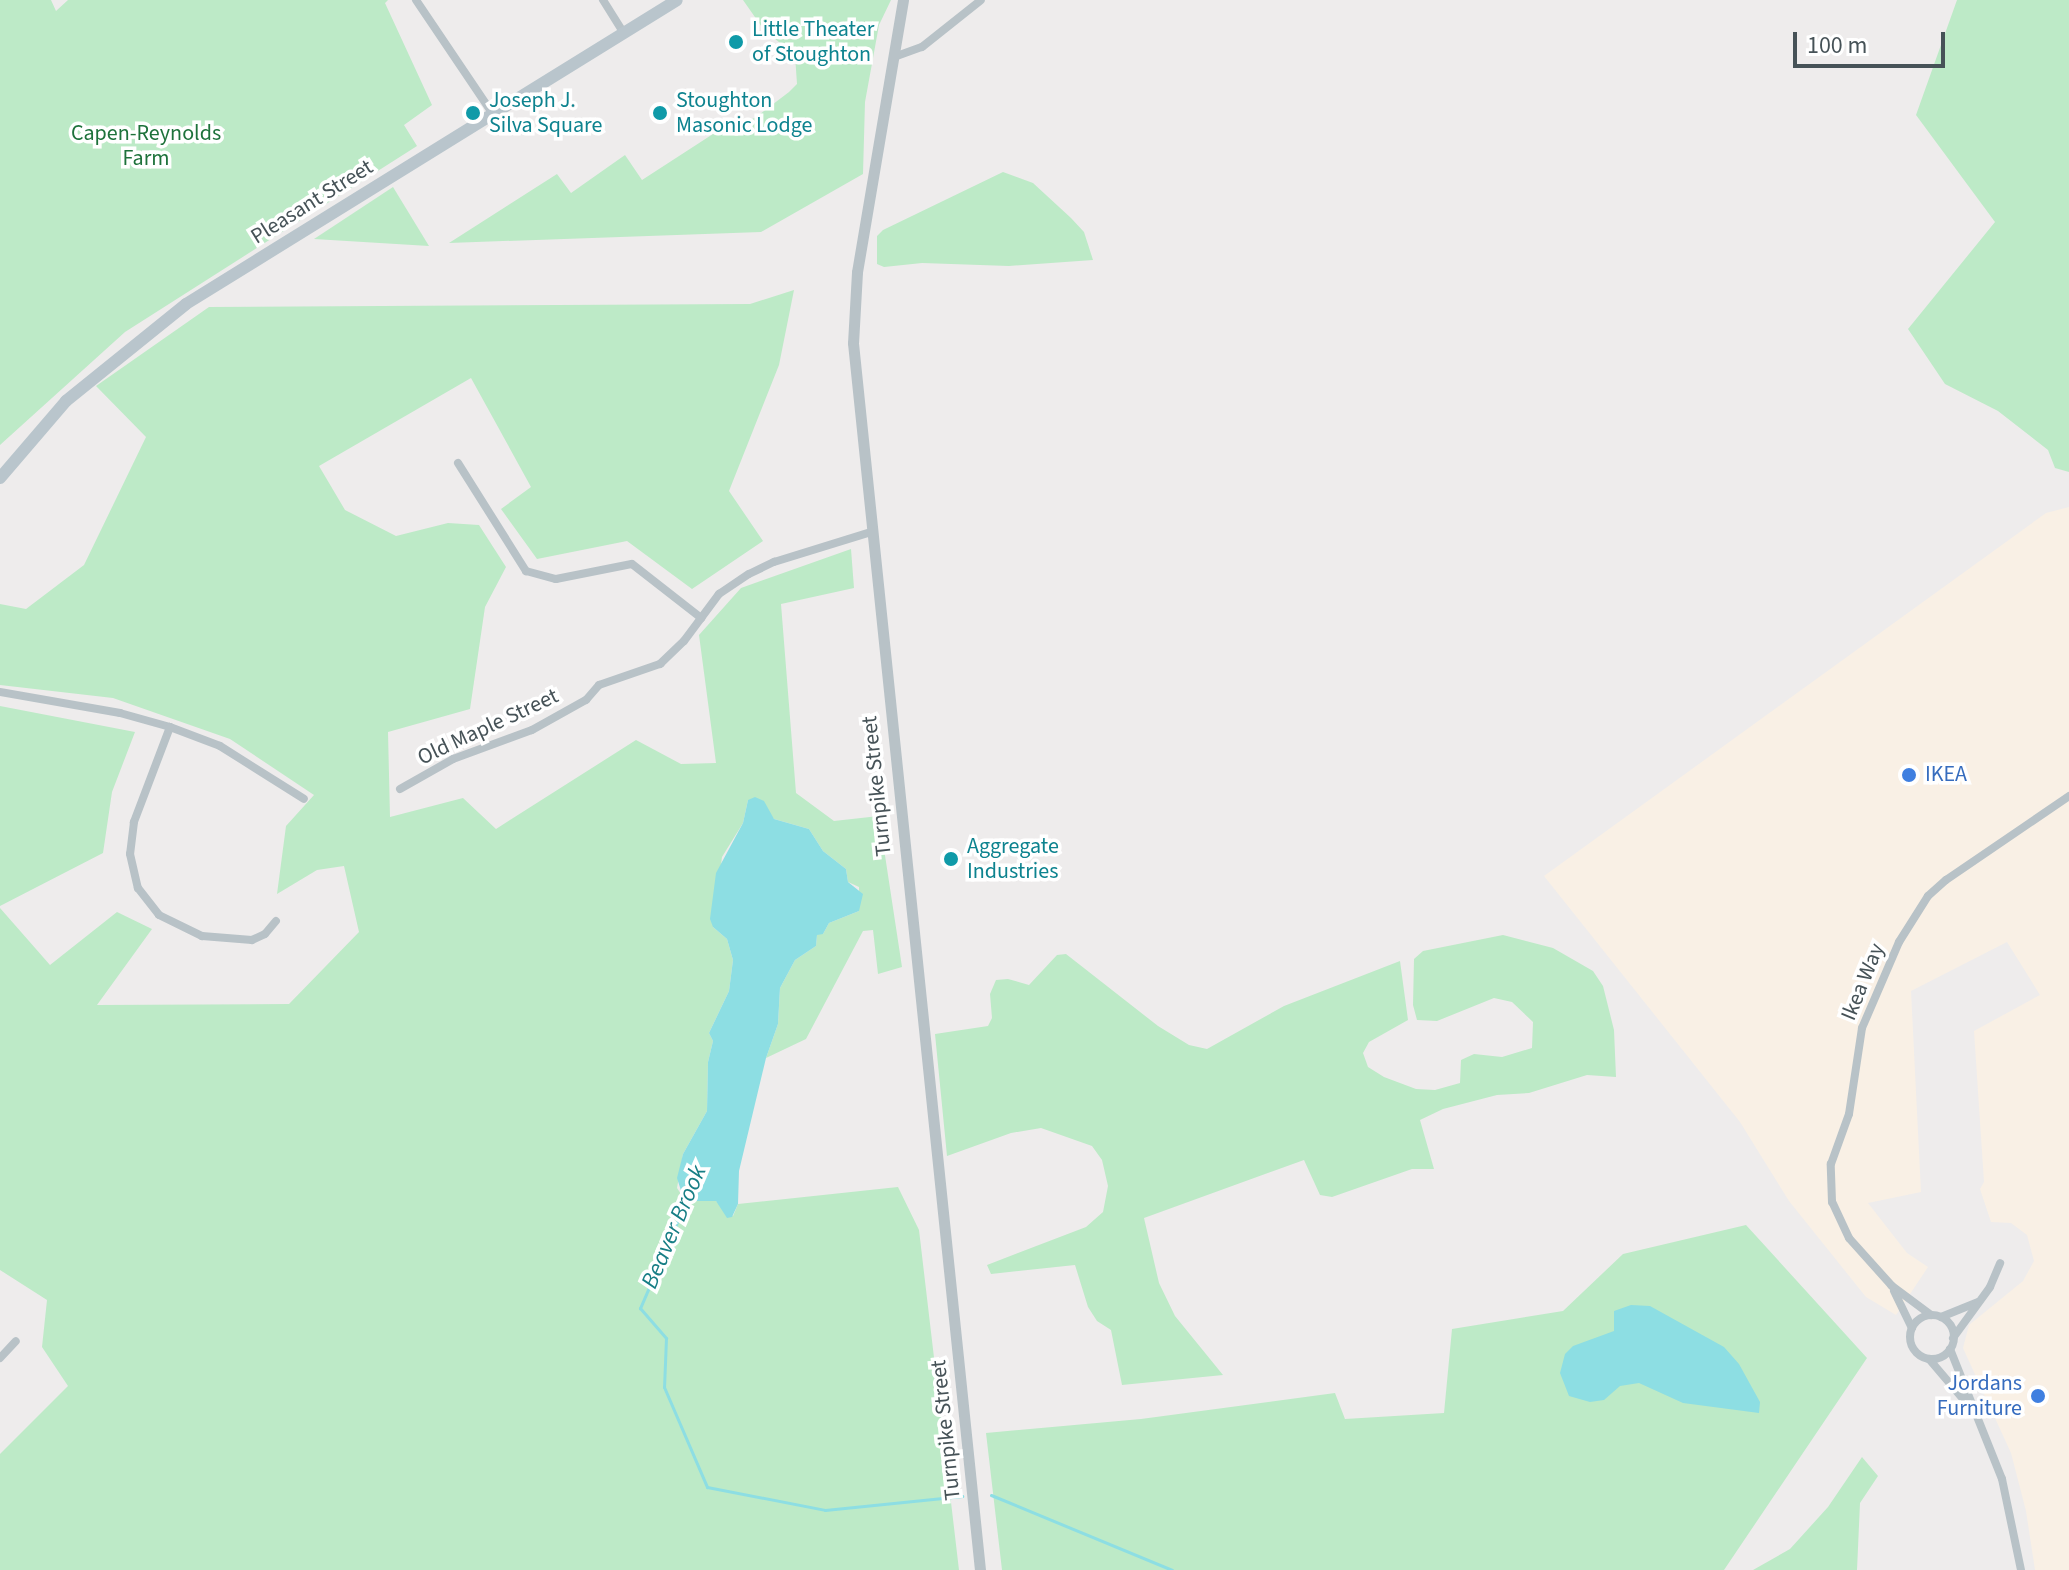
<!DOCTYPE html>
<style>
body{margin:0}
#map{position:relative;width:2069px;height:1570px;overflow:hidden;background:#eeecec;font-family:"Source Sans 3",sans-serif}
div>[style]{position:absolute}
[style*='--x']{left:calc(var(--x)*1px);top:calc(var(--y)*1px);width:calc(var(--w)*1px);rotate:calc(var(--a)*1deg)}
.commercial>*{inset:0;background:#f9f0e5}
.green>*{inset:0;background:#bdeac7}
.water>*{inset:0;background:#8ddee3}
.stream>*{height:3px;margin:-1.5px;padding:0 1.5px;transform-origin:1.5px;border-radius:1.5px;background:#8ddee3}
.minor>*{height:8px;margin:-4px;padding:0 4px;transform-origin:4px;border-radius:4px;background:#b8c2c7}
.minor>.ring{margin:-4px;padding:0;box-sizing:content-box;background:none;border:8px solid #b8c2c7;border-radius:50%}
.tertiary>*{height:11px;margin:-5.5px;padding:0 5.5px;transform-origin:5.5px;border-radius:5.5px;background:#b8c2c7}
.secondary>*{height:12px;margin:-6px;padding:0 6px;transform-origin:6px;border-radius:6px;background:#b9c5cc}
.dots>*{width:22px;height:22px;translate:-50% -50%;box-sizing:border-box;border:4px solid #fff;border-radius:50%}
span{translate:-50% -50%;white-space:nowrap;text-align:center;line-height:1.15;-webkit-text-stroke:7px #fff;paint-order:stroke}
.culture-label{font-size:22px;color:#0d838f}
.left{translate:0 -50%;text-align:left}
.park-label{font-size:22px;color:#1e723b}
.street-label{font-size:22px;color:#465257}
.shop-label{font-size:22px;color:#366cbe}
.right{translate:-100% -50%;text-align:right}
.water-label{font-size:24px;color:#177e85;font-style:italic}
.scale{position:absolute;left:1793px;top:32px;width:152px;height:36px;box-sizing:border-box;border:4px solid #465257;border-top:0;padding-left:10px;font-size:24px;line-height:28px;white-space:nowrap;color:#465257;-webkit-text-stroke:6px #fff;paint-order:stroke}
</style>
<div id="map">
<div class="commercial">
<i style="clip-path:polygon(2069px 507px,2069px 1570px,2035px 1570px,2026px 1511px,2011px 1453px,1963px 1348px,1969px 1325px,2023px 1281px,2034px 1261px,2027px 1235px,2011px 1223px,1991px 1222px,1980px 1189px,1984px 1182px,1974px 1031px,2040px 995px,2007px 942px,1911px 991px,1921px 1192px,1868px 1203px,1907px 1253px,1928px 1267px,1896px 1315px,1866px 1297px,1789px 1201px,1740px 1122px,1544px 876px,2046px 513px)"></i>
</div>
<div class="green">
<i style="clip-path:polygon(0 0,51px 0,56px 11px,68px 0,388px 0,385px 3px,432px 105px,404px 125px,417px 146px,125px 332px,0 445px)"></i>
<i style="clip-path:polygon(743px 0,891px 0,879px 25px,865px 102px,863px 174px,761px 232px,449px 243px,557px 174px,571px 193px,625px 155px,642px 180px,713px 134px,738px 127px,756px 117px,789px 92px,797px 84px,795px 55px,764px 30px)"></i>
<i style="clip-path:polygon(1957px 0,2069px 0,2069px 472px,2055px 468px,2048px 450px,1998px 411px,1945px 384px,1908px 329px,1995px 222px,1916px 115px)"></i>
<i style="clip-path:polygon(1003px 172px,1033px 183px,1071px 218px,1084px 232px,1093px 260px,1009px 266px,922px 263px,884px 267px,877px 264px,877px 236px,883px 230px)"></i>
<i style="clip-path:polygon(393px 187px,429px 246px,314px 239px)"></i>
<i style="clip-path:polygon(794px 290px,779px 365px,729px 491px,763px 541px,692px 589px,627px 541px,537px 559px,501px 509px,531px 487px,471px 378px,319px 466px,345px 510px,396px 536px,448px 523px,479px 525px,506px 567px,485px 607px,470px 709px,388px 732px,390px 817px,463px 798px,496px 829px,636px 740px,681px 764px,716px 763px,699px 635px,741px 588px,851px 549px,854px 588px,781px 604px,796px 793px,834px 821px,879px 816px,902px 967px,878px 974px,873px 930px,863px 931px,806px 1039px,766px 1058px,778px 1024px,780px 988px,795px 960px,816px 946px,817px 934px,823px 934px,829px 923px,859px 911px,859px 887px,848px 882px,846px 869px,823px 851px,809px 829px,774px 819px,748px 800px,743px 823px,722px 857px,713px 927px,727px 939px,733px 960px,729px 991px,709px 1033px,713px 1041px,708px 1062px,707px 1111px,683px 1154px,677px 1188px,683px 1197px,691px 1201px,716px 1201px,733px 1216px,738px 1204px,898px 1187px,919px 1230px,959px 1570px,0 1570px,0 1454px,68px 1386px,42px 1347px,47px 1300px,0 1270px,0 908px,50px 965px,117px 912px,152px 929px,97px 1005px,289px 1004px,359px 932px,344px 866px,317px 870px,277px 894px,286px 826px,314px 795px,230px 739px,113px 698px,0 685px,0 604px,26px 609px,84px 565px,146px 437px,96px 386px,209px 307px,750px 304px)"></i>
<i style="clip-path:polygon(0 706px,135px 732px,112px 792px,103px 853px,0 906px)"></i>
<i style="clip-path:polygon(1503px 935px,1553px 948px,1593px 971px,1603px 986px,1614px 1030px,1616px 1077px,1587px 1075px,1529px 1093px,1497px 1095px,1443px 1109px,1420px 1120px,1434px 1169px,1412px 1169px,1332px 1197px,1320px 1195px,1304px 1160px,1144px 1218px,1159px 1283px,1175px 1316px,1223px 1375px,1122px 1385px,1111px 1330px,1097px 1321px,1088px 1307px,1075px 1265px,991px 1274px,987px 1265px,1086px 1227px,1103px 1212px,1108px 1186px,1102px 1160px,1092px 1146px,1041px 1128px,1011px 1133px,947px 1156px,935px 1034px,988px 1026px,992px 1018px,990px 994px,996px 980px,1008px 979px,1029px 985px,1057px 955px,1066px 954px,1158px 1026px,1189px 1045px,1207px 1049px,1284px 1006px,1400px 961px,1408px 1020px,1369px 1042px,1363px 1053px,1368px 1067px,1384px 1077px,1416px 1089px,1435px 1090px,1460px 1083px,1461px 1060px,1474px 1054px,1502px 1057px,1532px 1048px,1533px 1022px,1512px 1002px,1494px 998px,1437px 1021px,1417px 1020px,1413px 1005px,1414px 959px,1423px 951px)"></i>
<i style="clip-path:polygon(1746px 1225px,1867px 1358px,1724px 1570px,1002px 1570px,986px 1433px,1141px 1419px,1335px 1393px,1345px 1419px,1444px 1413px,1452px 1329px,1563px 1311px,1623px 1254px)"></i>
<i style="clip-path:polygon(1862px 1457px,1878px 1476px,1860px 1503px,1857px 1570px,1753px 1570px,1790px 1549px,1828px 1507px)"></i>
</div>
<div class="water">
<i style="clip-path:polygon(755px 797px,764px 801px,774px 819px,809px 829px,823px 851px,846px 869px,848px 882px,863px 894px,859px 911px,829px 923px,823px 934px,817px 935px,816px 946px,795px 960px,780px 988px,778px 1024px,766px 1058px,739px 1171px,738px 1204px,732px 1217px,727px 1218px,716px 1201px,691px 1201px,683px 1197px,677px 1178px,683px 1154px,707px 1111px,708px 1062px,713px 1041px,709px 1033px,729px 991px,733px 960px,727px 939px,713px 927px,710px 919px,716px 873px,743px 823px,748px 800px)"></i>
<i style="clip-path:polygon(1631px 1305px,1650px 1306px,1724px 1347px,1739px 1364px,1760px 1402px,1759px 1413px,1683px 1403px,1639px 1383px,1620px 1386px,1604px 1400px,1590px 1402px,1569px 1396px,1560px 1373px,1565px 1354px,1573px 1346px,1614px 1331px,1614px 1311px)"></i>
</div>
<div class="stream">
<i style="--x:687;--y:1199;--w:119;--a:113.3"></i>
<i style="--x:640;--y:1308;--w:40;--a:49"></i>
<i style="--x:666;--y:1338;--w:49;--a:92.3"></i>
<i style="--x:664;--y:1387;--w:109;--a:66.7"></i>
<i style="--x:707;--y:1487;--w:120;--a:11"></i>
<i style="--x:825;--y:1510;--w:138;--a:-5.8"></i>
<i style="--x:991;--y:1495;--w:196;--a:22.5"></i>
</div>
<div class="minor">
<i style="--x:416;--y:0;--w:138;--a:56"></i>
<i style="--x:603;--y:0;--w:38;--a:58"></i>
<i style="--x:894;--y:57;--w:30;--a:-20"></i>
<i style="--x:922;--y:47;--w:75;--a:-38.5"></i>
<i style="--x:458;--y:463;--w:128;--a:57.8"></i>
<i style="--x:526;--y:571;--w:31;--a:15"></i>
<i style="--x:556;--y:579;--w:77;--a:-11.2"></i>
<i style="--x:632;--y:564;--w:88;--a:38"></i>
<i style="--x:0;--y:692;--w:122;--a:9.9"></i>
<i style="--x:120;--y:713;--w:52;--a:15.6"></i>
<i style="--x:170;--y:727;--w:53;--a:20.8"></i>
<i style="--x:220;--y:746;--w:99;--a:32.2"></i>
<i style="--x:170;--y:727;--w:102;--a:110.8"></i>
<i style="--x:134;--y:822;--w:32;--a:97"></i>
<i style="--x:130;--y:854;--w:35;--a:77"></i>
<i style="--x:138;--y:888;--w:34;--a:52"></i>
<i style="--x:159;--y:915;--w:48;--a:26"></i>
<i style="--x:202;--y:936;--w:50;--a:4.6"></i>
<i style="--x:252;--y:940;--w:14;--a:-25"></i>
<i style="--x:265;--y:934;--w:17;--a:-50"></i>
<i style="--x:400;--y:789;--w:61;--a:-29.5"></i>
<i style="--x:453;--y:759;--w:84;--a:-20.2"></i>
<i style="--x:532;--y:730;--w:62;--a:-29.1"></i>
<i style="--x:586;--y:700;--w:20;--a:-49"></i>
<i style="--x:599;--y:685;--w:65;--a:-19"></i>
<i style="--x:660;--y:664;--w:33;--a:-44"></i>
<i style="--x:684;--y:641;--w:59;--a:-53.3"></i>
<i style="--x:719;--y:594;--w:36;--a:-34"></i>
<i style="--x:749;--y:574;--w:28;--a:-26"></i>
<i style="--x:774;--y:562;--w:102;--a:-17.2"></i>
<i style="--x:1894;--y:1291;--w:41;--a:64.1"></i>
<i style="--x:1931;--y:1315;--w:49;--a:-143.4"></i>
<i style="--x:1892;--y:1286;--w:64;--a:-131.9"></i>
<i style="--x:1849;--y:1238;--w:40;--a:-115"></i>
<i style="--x:1832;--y:1202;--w:38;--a:-92"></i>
<i style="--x:1831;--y:1164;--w:53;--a:-70.2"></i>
<i style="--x:1849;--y:1114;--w:87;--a:-81.4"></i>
<i style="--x:1862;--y:1028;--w:94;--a:-66.7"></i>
<i style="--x:1899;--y:942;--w:54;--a:-57.8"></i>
<i style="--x:1928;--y:896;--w:24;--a:-42"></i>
<i style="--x:1946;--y:880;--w:149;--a:-34.3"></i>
<i class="ring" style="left:1910px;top:1315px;width:36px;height:36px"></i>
<i style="--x:1941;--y:1317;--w:40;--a:-22"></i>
<i style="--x:1953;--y:1338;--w:63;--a:-54"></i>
<i style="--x:1990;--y:1287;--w:26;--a:-67"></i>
<i style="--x:1950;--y:1349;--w:140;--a:68.2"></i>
<i style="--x:2002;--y:1479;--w:93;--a:78.2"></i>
<i style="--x:0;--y:1358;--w:23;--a:-47"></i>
<i style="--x:1929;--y:1359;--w:62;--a:49.6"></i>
</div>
<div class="tertiary">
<i style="--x:903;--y:0;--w:276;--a:99.6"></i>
<i style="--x:857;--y:272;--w:71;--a:93.2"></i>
<i style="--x:853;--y:343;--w:1234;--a:84.09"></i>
</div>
<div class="secondary">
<i style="--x:0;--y:478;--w:101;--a:-49.4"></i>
<i style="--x:66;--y:401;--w:154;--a:-38.9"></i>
<i style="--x:186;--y:304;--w:577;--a:-31.76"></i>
</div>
<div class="dots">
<i style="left:736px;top:42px;background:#0f9aa8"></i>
<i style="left:473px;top:113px;background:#0f9aa8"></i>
<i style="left:660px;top:113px;background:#0f9aa8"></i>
<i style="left:1909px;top:775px;background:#3f7fe0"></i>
<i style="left:951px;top:859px;background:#0f9aa8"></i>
<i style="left:2038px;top:1396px;background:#3f7fe0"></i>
</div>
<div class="culture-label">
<span class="left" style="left:752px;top:42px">Little Theater<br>of Stoughton</span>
<span class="left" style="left:489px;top:113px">Joseph J.<br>Silva Square</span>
<span class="left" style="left:676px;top:113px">Stoughton<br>Masonic Lodge</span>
<span class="left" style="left:967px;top:859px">Aggregate<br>Industries</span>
</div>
<div class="park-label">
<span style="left:146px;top:146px">Capen-Reynolds<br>Farm</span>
</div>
<div class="street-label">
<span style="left:312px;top:202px;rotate:-32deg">Pleasant Street</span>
<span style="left:488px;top:727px;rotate:-25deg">Old Maple Street</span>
<span style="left:877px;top:786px;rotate:-96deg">Turnpike Street</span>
<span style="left:1863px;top:982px;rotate:-68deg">Ikea Way</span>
<span style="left:946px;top:1430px;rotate:-96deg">Turnpike Street</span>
</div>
<div class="shop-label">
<span class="left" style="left:1925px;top:775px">IKEA</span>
<span class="right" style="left:2022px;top:1396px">Jordans<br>Furniture</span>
</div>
<div class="water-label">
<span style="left:674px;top:1227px;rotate:-67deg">Beaver Brook</span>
</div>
<div class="scale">100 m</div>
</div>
